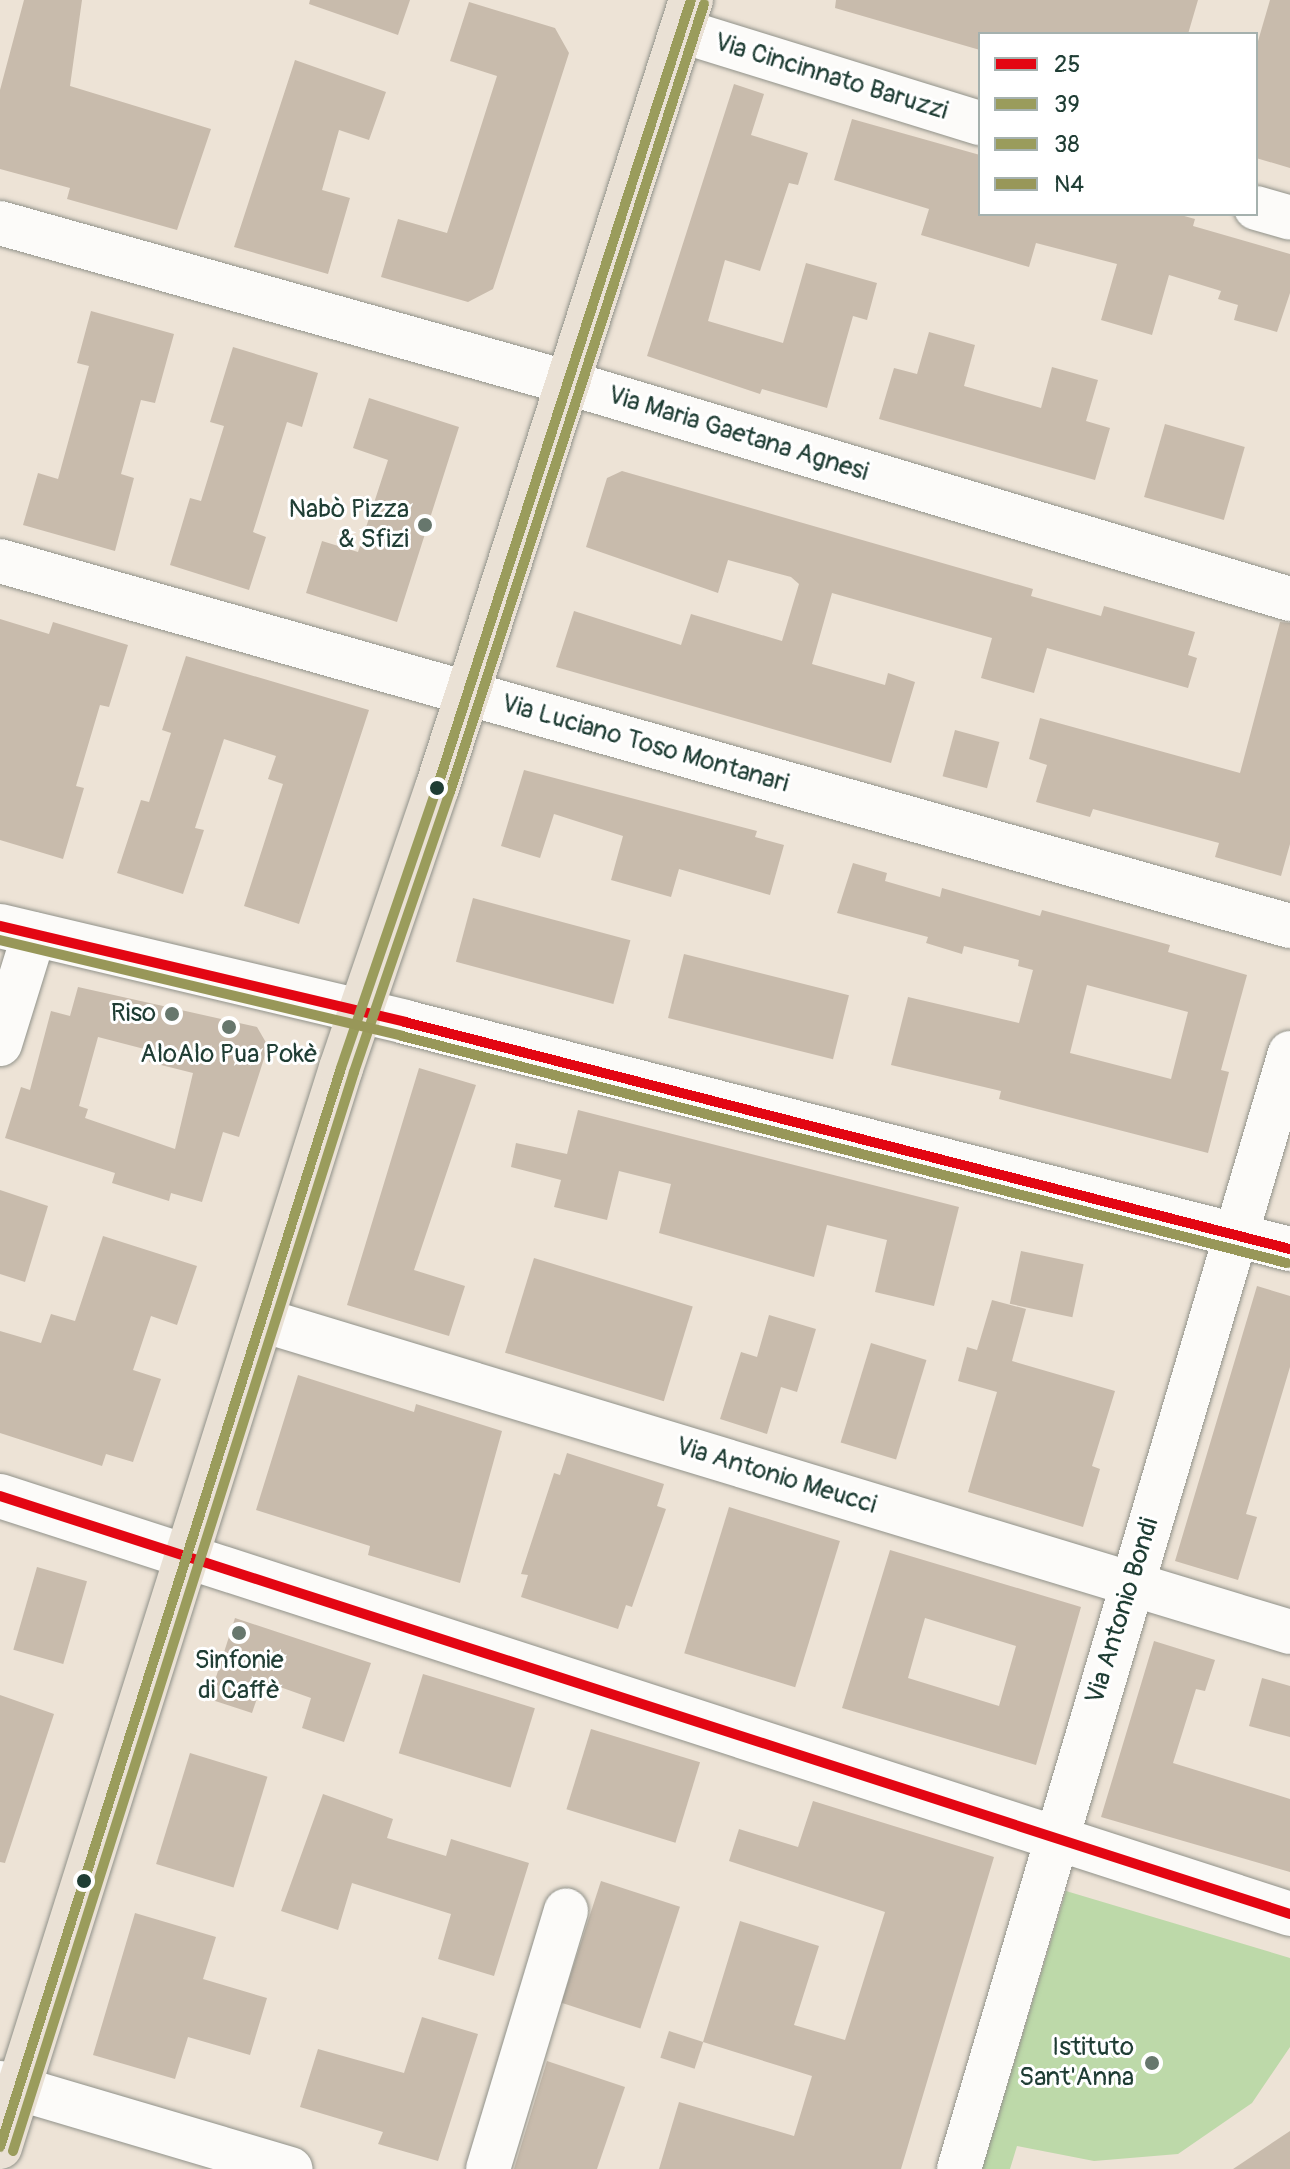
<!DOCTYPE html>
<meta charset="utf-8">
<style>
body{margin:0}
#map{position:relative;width:1290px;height:2169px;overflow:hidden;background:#ede3d6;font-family:Pangolin,sans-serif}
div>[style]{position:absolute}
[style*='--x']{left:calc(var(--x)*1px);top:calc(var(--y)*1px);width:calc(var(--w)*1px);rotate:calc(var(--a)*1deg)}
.green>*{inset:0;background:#bdd9a9}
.building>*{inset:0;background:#c8bbac;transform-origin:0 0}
.roads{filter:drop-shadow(0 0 2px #91928a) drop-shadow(0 0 2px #91928a)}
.minor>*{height:44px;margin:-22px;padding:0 22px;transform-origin:22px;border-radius:22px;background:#fcfbf9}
.major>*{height:44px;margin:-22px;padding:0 22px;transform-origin:22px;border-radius:22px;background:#eae1d5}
.bus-1>*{height:10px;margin:-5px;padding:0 5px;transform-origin:5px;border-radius:5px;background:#e30613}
.bus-2>*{height:10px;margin:-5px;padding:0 5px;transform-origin:5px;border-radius:5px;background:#9a9c5c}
.bus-3>*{height:10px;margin:-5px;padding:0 5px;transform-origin:5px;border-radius:5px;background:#9a9c5c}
.bus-4>*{height:10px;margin:-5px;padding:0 5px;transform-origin:5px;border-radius:5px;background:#989759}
.dots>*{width:22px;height:22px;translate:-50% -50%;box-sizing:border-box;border:4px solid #fff;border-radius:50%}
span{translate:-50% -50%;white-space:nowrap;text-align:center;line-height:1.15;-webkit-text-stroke:6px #fff;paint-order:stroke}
.street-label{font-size:26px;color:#1f3d34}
.poi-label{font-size:26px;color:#1f3d34}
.right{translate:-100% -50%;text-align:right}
.legend{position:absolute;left:978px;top:32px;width:280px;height:184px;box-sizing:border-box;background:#fff;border:2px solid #a5b1ae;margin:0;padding:10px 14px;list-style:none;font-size:24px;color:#1f3d34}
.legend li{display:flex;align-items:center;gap:16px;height:40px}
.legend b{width:40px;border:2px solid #a5b1ae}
</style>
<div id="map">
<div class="green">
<i style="clip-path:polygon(1066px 1891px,1290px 1958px,1290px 2047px,1252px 2103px,1178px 2154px,1094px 2161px,1017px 2146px,1010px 2169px,982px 2169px)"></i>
</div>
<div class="building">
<i style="clip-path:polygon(24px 0,82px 0,70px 86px,211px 129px,177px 230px,67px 199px,70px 188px,0 169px,0 90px)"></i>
<i style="clip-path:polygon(310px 0,410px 0,398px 35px,309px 4px)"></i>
<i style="clip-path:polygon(836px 0,1198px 0,1188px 34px,980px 34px,980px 50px,835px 8px)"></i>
<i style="clip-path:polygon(1270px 0,1290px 0,1290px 168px,1256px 158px,1256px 48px)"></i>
<i style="clip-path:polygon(469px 2px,555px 28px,569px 53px,493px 289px,468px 302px,381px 277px,398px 219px,447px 233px,497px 76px,450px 61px)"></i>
<i style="clip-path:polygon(295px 60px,386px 92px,369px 140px,339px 130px,322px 190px,350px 198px,328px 274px,234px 247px)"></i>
<i style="clip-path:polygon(734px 84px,764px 94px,751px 135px,808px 153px,798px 185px,789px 183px,760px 271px,725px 260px,708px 321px,783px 343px,806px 263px,877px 283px,867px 320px,853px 316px,827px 408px,762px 389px,760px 394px,647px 356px)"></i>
<i style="clip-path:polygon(852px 119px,980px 155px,980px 214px,1177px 214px,1195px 219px,1193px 226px,1290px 254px,1290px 293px,1277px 332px,1234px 320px,1238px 305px,1218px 299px,1221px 291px,1169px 275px,1152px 335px,1101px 320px,1117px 264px,1036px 243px,1029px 267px,921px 235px,929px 209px,834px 180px)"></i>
<i style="clip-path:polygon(91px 311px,174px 334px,155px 403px,141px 400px,121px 474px,134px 478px,115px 551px,23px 525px,38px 473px,58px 479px,89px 366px,77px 363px)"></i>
<i style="clip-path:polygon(929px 332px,975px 345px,964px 386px,1041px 408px,1052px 367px,1098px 380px,1086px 421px,1110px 428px,1095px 480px,879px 419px,894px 368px,917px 374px)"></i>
<i style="clip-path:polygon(233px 347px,318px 373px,302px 427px,287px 422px,253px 532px,266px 537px,249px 590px,170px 565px,190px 498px,201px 501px,224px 426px,210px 422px)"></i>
<i style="clip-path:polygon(369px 398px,459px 427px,397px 622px,306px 593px,322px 541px,358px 552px,388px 460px,353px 448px)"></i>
<i style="left:1165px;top:424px;width:83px;height:76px;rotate:16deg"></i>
<i style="clip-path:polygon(622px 471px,1033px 589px,1031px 596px,1101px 616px,1104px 606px,1195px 632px,1188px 655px,1197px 658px,1188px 688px,1047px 648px,1034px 693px,981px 678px,992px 638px,832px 593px,812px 664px,885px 685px,888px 673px,915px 682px,891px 763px,556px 667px,574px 611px,681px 645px,691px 614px,782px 641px,799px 584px,791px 577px,728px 560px,718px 593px,586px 547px,607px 478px)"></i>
<i style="clip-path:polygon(0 619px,49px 634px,53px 622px,128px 645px,109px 707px,100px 705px,76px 786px,84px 788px,63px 859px,0 840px)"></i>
<i style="clip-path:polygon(1280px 622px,1290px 623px,1290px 844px,1281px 876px,1215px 857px,1219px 843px,1093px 809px,1090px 817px,1036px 802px,1047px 765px,1029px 759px,1040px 718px,1240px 773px)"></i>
<i style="clip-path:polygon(186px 656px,369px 710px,299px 924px,244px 906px,283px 784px,268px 779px,276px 756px,224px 739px,195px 828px,204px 830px,183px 894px,117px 873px,141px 800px,149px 802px,171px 733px,162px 730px)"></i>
<i style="left:955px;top:730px;width:46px;height:48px;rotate:15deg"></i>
<i style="clip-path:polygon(524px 770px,757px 831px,755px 837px,784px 845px,770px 895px,679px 869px,671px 897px,611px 880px,623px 836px,554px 814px,540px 858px,501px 846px)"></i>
<i style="clip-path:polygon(evenodd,853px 863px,887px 873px,885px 881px,940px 897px,942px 888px,1040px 916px,1042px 910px,1170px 945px,1168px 952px,1247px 975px,1221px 1070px,1229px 1072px,1208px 1153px,999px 1099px,1001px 1091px,891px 1065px,908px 997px,1019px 1023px,1033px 970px,1018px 966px,1019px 960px,964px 946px,962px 954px,926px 943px,928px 937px,837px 913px,853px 863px,1087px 985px,1188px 1012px,1171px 1079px,1070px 1053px,1087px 985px)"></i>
<i style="left:473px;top:898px;width:163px;height:66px;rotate:15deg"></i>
<i style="left:684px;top:954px;width:170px;height:66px;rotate:14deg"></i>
<i style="clip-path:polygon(evenodd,78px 987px,257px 1027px,268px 1046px,239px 1137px,223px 1132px,202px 1202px,171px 1193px,169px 1201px,112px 1183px,115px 1173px,5px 1138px,21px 1087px,30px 1090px,51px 1011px,70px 1016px,78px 987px,98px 1037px,152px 1051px,149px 1062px,193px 1073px,175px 1149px,85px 1118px,88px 1109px,79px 1106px,98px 1037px)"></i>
<i style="clip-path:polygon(419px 1068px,476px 1085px,414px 1270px,465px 1286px,449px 1336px,347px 1305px)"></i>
<i style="clip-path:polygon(578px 1110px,959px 1207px,934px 1306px,875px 1292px,887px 1240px,827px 1225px,814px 1277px,659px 1233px,671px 1184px,619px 1171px,607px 1220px,554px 1207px,561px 1180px,511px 1167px,516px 1143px,567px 1154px)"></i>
<i style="clip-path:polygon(0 1190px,48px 1206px,25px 1282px,0 1274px)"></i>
<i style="clip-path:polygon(103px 1236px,197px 1266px,177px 1325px,151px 1316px,133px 1370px,161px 1379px,133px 1462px,106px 1454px,102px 1466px,0 1433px,0 1331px,41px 1343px,51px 1314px,75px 1321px)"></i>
<i style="left:1021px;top:1251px;width:64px;height:54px;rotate:12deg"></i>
<i style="left:534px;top:1258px;width:166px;height:99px;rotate:17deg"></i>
<i style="clip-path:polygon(1257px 1286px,1290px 1296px,1290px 1367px,1246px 1514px,1257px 1517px,1238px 1580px,1175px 1561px)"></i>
<i style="clip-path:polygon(992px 1300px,1026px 1309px,1012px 1361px,1115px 1391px,1092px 1466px,1100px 1469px,1083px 1527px,968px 1492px,997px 1392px,958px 1381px,967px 1347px,977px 1350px)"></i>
<i style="clip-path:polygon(769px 1315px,816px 1329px,797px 1392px,781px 1387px,767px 1434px,720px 1419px,741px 1352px,757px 1357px)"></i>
<i style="left:871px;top:1343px;width:58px;height:104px;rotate:17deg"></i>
<i style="clip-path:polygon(298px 1375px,414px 1412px,416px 1404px,502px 1431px,460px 1583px,368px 1555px,370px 1546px,256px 1510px)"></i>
<i style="clip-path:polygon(567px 1453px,664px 1484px,657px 1506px,666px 1509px,632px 1607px,626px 1605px,618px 1629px,521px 1597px,528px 1575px,521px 1574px,554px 1473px,560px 1475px)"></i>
<i style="left:729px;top:1507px;width:116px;height:153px;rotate:17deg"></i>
<i style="clip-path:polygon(evenodd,890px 1550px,1081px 1607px,1036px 1765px,842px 1708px,890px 1550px,925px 1618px,1016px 1646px,999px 1706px,908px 1678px,925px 1618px)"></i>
<i style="left:37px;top:1567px;width:52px;height:86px;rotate:16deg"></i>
<i style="clip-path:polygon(235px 1618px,371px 1663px,344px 1742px,302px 1728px,311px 1698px,263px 1681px,252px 1713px,209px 1699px)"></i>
<i style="clip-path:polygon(1154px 1641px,1215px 1660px,1205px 1691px,1196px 1689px,1173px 1763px,1290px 1799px,1290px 1872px,1101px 1817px)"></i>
<i style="left:423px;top:1674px;width:117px;height:83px;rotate:17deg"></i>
<i style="clip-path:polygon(1262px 1678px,1290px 1686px,1290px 1737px,1249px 1726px)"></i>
<i style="clip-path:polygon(0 1695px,54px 1714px,5px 1863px,0 1862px)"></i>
<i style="left:591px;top:1729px;width:114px;height:84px;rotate:17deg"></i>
<i style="left:190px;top:1753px;width:81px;height:116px;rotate:17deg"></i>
<i style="clip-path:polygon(323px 1794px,393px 1819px,387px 1838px,446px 1856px,451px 1839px,529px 1863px,494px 1976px,438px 1959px,451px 1914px,352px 1883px,338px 1930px,281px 1911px)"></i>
<i style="clip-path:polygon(813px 1801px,994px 1857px,901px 2169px,659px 2169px,679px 2102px,794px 2136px,812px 2076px,703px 2042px,740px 1921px,819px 1946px,794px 2025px,845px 2040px,885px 1912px,729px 1861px,739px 1829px,798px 1847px)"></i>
<i style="left:601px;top:1881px;width:83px;height:128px;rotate:18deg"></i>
<i style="clip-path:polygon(135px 1913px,216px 1937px,203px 1979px,267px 1998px,250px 2055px,188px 2037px,175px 2079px,93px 2055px)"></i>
<i style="clip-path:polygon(422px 2017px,478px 2034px,438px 2161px,378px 2144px,383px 2132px,300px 2107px,318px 2049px,404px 2073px)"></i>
<i style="left:669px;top:2031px;width:36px;height:28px;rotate:18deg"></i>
<i style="clip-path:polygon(547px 2061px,625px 2087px,597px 2169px,514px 2169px)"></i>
<i style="clip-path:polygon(1290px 2131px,1290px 2169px,1233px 2169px)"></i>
</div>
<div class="roads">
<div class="minor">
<i style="--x:682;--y:31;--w:312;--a:17.2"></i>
<i style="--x:1256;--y:208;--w:35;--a:16"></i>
<i style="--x:0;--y:223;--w:591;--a:15.71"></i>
<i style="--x:569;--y:383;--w:753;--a:16.68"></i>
<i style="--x:0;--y:561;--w:1341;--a:15.8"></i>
<i style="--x:0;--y:926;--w:416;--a:13.3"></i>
<i style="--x:405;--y:1022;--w:914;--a:14.39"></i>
<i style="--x:0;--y:1044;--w:115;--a:-72.8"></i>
<i style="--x:262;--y:1320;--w:1074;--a:16.88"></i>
<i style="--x:0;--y:1496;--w:1356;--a:17.95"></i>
<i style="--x:0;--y:2083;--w:303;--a:16.5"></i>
<i style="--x:488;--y:2169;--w:270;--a:-73.2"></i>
<i style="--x:959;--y:2169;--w:1164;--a:-73.48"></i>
</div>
<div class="major">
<i style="--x:0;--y:2147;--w:1132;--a:-72.46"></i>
<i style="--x:341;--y:1068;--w:296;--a:-71.1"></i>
<i style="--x:437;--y:788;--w:828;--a:-72.13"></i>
</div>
</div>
<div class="bus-1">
<i style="--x:0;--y:926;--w:416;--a:13.3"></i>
<i style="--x:405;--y:1022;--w:914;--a:14.39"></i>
<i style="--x:0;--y:1496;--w:1356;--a:17.95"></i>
</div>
<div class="bus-2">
<i style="--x:0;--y:2147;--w:1132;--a:-72.46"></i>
<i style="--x:341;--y:1068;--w:296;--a:-71.1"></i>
<i style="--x:437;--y:788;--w:828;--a:-72.13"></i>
</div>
<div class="bus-3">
<i style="--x:13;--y:2151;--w:1132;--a:-72.46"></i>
<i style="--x:354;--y:1072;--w:296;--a:-71.1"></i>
<i style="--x:450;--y:792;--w:828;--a:-72.13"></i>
</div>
<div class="bus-4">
<i style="--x:0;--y:940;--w:413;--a:13.4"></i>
<i style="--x:402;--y:1036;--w:914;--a:14.39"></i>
</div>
<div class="dots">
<i style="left:425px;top:525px;background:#67776d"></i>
<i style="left:437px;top:788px;background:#1f3d34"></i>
<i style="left:172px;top:1014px;background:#67776d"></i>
<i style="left:229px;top:1027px;background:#67776d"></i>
<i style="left:239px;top:1633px;background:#67776d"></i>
<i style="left:84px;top:1881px;background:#1f3d34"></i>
<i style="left:1152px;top:2063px;background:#67776d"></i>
</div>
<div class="street-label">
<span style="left:831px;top:77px;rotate:17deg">Via Cincinnato Baruzzi</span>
<span style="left:738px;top:434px;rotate:17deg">Via Maria Gaetana Agnesi</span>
<span style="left:645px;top:744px;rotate:16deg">Via Luciano Toso Montanari</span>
<span style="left:776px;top:1476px;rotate:17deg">Via Antonio Meucci</span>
<span style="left:1123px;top:1611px;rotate:-73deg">Via Antonio Bondi</span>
</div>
<div class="poi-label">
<span class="right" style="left:409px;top:525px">Nabò Pizza<br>&amp; Sfizi</span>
<span class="right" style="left:156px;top:1014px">Riso</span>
<span style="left:229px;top:1055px">AloAlo Pua Pokè</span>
<span style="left:239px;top:1676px">Sinfonie<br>di Caffè</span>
<span class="right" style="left:1134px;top:2063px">Istituto<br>Sant'Anna</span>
</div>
<ul class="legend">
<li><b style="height:10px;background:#e30613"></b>25</li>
<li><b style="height:10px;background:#9a9c5c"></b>39</li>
<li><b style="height:10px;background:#9a9c5c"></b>38</li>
<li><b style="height:10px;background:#989759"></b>N4</li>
</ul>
</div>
